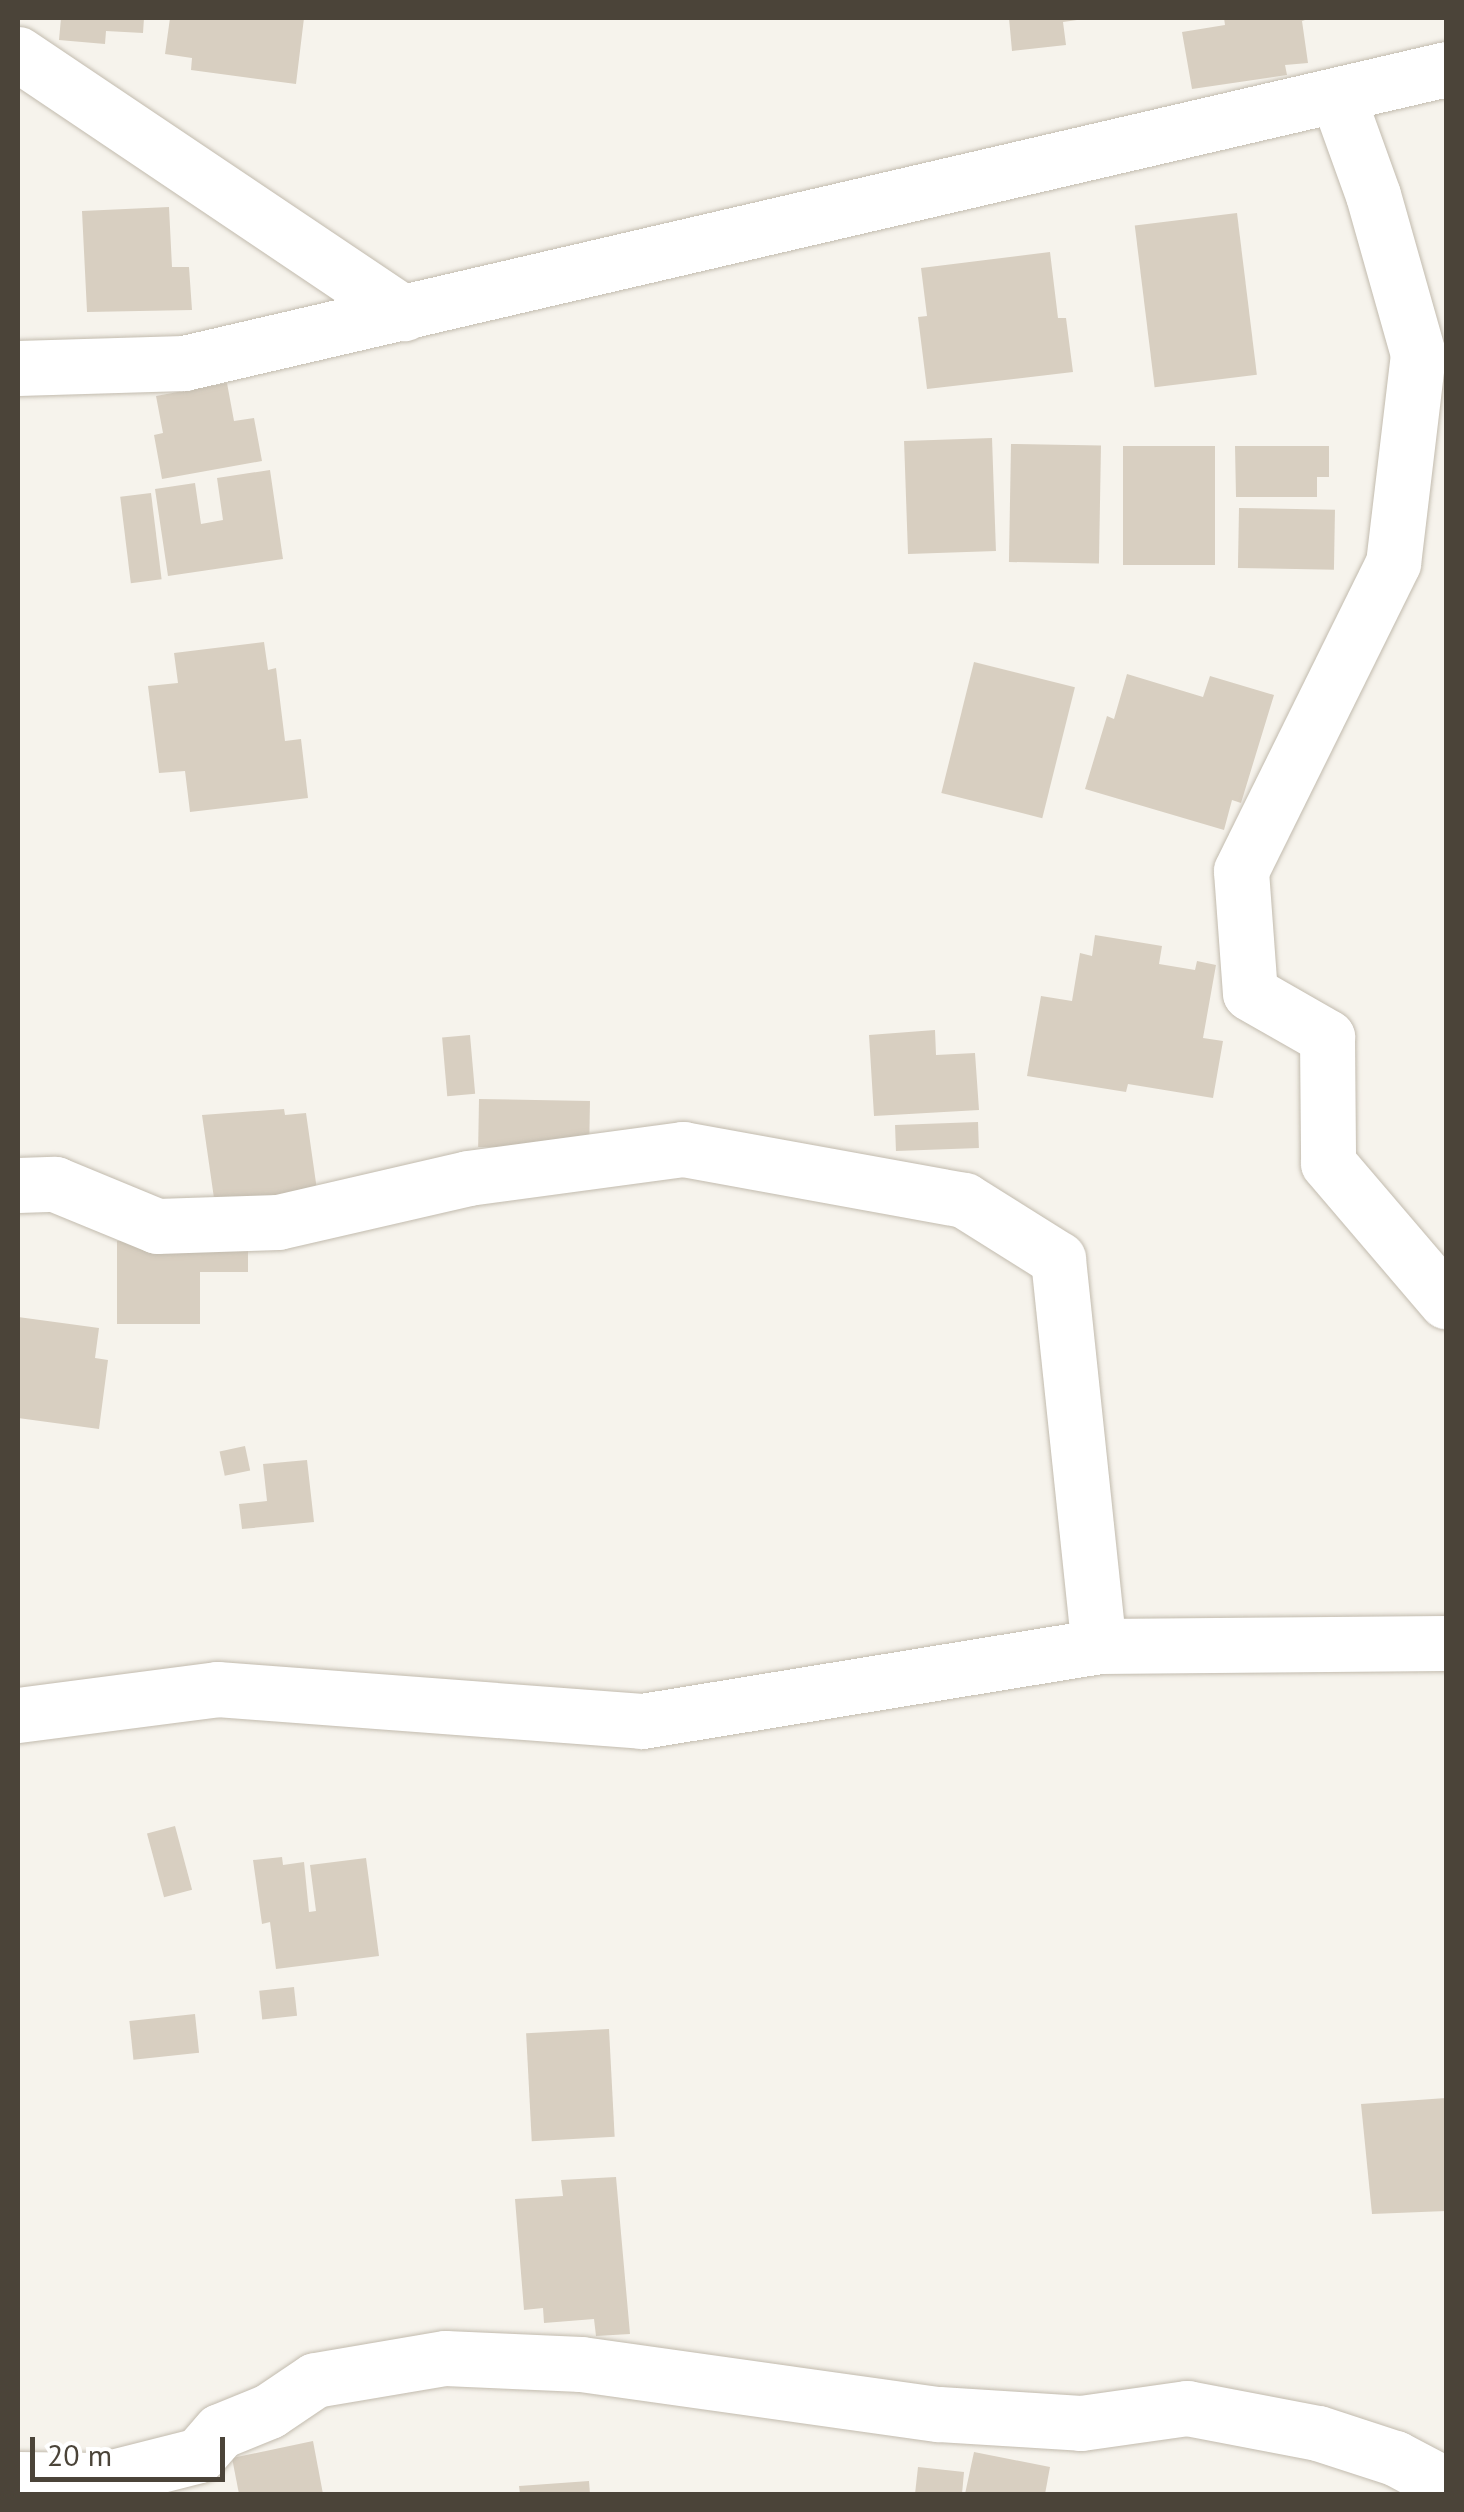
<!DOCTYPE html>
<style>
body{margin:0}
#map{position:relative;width:1464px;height:2512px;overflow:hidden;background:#f6f3ec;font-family:"PT Sans",sans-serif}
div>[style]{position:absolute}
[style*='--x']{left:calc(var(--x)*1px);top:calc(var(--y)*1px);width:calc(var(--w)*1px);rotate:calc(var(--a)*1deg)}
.building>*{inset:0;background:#d8cfc1;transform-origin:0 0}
.roads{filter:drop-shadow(0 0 2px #c2bbae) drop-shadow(0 0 2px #c2bbae)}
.street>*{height:55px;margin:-27.5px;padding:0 27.5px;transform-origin:27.5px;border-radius:27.5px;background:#fff}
span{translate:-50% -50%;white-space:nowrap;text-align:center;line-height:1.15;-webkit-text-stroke:9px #fff;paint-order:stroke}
.frame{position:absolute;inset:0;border:20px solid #4b4439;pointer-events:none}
.scale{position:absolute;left:30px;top:2437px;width:195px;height:45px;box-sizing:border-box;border:5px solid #4b4439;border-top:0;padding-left:12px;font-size:30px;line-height:35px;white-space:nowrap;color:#4b4439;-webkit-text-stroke:8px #fff;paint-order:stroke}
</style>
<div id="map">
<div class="building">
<i style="clip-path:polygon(61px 18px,144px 18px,143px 33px,106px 31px,105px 44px,59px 40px)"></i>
<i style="clip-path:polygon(170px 18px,304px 18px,296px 84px,191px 70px,192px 58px,165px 54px)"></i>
<i style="clip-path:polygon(1009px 18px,1077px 18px,1077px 20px,1063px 22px,1066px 45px,1012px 51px)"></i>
<i style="clip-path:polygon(1224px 18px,1311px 18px,1302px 21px,1308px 63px,1285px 65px,1287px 75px,1192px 89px,1182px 32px,1225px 25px)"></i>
<i style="clip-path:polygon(169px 207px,172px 267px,189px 267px,192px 310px,87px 312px,82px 211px)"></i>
<i style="left:1237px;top:213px;width:163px;height:103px;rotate:83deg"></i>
<i style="clip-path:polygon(1050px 252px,1058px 318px,1066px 318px,1073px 372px,927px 389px,918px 317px,927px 316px,921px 268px)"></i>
<i style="clip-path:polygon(227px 383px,234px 421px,254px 418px,262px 461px,162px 479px,154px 435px,163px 433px,156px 396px)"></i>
<i style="left:992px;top:438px;width:113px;height:88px;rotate:88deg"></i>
<i style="left:1011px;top:444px;width:90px;height:118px;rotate:1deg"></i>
<i style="left:1123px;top:446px;width:92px;height:119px"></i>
<i style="clip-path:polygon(1235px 446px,1329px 446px,1329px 477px,1317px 477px,1317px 497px,1236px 497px)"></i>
<i style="clip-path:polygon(270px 470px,283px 559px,168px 576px,155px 489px,195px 483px,201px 524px,223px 520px,217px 478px)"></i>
<i style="left:151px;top:493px;width:87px;height:31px;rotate:83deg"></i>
<i style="left:1239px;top:508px;width:96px;height:60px;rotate:1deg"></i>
<i style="clip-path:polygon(264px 642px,268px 670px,276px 668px,285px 741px,301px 739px,308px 798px,190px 812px,185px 771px,159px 773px,148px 686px,178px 683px,174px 653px)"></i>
<i style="left:974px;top:662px;width:104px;height:135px;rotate:14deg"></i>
<i style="clip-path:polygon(1127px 674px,1203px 697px,1210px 676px,1274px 695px,1241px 803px,1232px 800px,1224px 830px,1085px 789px,1107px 716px,1114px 719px)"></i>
<i style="clip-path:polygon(1095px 935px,1162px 946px,1159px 964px,1195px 970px,1197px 961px,1216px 965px,1203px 1038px,1223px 1041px,1213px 1098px,1128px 1084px,1126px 1092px,1027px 1076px,1041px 996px,1072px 1001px,1080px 953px,1092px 956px)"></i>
<i style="clip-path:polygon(935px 1030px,936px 1055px,975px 1053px,979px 1110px,874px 1116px,869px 1035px)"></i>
<i style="left:470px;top:1035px;width:59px;height:28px;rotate:85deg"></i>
<i style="left:479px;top:1099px;width:111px;height:48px;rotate:1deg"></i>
<i style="clip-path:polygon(284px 1109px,285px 1115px,306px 1113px,319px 1204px,216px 1212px,202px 1115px)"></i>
<i style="left:978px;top:1122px;width:26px;height:83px;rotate:88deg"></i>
<i style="clip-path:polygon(117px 1241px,248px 1242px,248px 1272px,200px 1272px,200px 1324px,117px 1324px)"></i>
<i style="clip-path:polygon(18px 1317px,99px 1328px,95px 1358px,108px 1360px,99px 1429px,18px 1418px)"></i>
<i style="left:245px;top:1446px;width:25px;height:26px;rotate:78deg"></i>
<i style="clip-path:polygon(307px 1460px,314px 1522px,242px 1529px,239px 1504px,267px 1501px,263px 1464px)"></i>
<i style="left:175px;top:1826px;width:66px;height:29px;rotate:75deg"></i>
<i style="clip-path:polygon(282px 1857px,283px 1865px,304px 1862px,309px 1912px,316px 1911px,310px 1865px,366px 1858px,379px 1956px,276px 1969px,270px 1922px,262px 1924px,253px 1860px)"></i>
<i style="left:294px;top:1987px;width:29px;height:35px;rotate:84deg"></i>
<i style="left:195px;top:2014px;width:39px;height:66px;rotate:84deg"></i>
<i style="left:609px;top:2029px;width:108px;height:83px;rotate:87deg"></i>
<i style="clip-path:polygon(1446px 2098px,1446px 2211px,1372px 2214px,1361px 2104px)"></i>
<i style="clip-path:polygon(616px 2177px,630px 2334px,596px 2336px,594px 2319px,544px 2323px,543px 2308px,524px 2310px,515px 2199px,563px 2196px,561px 2180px)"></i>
<i style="clip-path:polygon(313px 2441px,323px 2494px,239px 2494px,232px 2458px)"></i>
<i style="clip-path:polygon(974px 2452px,1050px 2467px,1045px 2494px,965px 2494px)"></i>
<i style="clip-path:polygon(918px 2467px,964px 2472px,962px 2494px,915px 2494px)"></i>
<i style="clip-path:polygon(589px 2481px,590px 2494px,520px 2494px,519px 2486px)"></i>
</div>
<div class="roads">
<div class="street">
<i style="--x:18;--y:54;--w:465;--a:33.9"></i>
<i style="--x:1337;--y:95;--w:106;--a:70.2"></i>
<i style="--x:1373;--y:195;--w:165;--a:74.2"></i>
<i style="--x:1418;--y:354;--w:210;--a:96.8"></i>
<i style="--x:1393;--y:563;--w:343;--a:116.3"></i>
<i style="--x:1241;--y:871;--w:122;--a:85.8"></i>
<i style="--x:1250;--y:993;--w:89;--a:29.7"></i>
<i style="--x:1327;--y:1037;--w:126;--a:89.5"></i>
<i style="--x:1328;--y:1163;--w:182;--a:49.5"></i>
<i style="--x:18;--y:368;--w:166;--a:-1.7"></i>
<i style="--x:184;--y:363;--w:1296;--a:-13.11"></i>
<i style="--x:18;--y:1185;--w:37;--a:-2"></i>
<i style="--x:55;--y:1184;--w:110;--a:22.4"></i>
<i style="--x:157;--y:1226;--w:121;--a:-1.9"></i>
<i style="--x:278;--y:1222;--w:195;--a:-13"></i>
<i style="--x:468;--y:1178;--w:217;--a:-7.7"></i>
<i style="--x:683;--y:1149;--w:286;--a:10.3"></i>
<i style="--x:964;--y:1200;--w:111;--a:32.1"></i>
<i style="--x:1058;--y:1259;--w:389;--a:84"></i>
<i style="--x:18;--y:1715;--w:201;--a:-7.4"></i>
<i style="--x:217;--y:1689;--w:426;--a:4.3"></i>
<i style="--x:642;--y:1721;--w:463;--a:-9.3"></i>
<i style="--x:1099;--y:1646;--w:347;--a:-0.5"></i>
<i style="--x:18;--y:2479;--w:83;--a:0.7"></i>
<i style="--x:101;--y:2480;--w:101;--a:-14.3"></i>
<i style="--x:199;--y:2455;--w:32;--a:-49"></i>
<i style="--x:220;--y:2431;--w:53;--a:-22.2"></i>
<i style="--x:269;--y:2411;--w:55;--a:-34"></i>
<i style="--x:315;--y:2380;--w:132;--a:-9.6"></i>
<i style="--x:445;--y:2358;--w:136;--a:2.5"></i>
<i style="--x:581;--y:2364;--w:361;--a:8"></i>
<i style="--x:939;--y:2414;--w:142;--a:3.6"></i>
<i style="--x:1081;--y:2423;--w:107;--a:-8.1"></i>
<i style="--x:1187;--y:2408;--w:133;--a:10.8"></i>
<i style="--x:1318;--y:2433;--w:81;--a:18"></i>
<i style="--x:1395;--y:2458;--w:58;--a:27.9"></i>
</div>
</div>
<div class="frame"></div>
<div class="scale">20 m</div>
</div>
